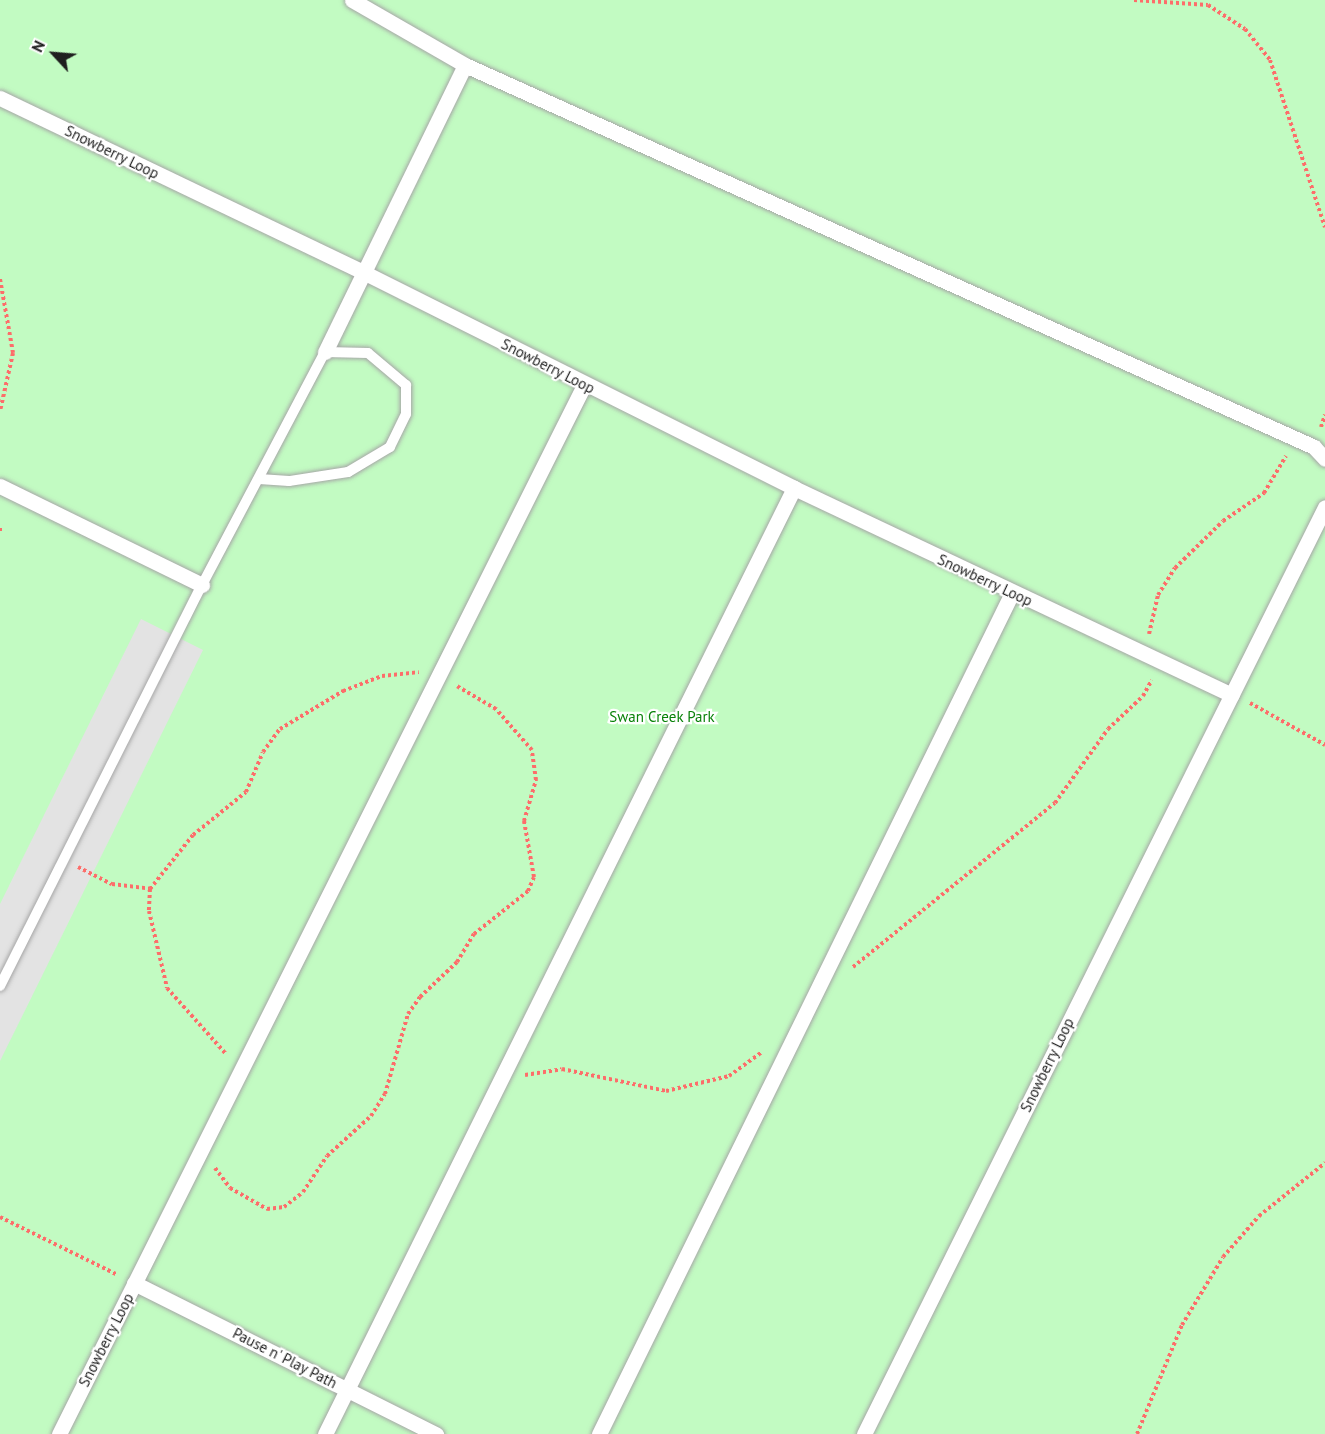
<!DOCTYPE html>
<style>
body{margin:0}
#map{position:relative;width:1325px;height:1434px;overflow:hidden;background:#f0ece5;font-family:"PT Sans",sans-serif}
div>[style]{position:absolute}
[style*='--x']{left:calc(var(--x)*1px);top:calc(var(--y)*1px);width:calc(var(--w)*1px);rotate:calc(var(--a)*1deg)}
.park>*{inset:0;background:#c2fbc2;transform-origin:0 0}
.parking>*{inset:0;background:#e3e3e3}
.path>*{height:4px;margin-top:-2px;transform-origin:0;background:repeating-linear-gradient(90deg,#fd6d6a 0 3px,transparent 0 6px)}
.roads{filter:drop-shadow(0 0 2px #a6a6a6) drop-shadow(0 0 2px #a6a6a6)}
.service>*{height:10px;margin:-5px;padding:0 5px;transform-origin:5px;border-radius:5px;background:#fff}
.pedestrian>*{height:15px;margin:-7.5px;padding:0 7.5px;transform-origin:7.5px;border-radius:7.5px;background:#fff}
span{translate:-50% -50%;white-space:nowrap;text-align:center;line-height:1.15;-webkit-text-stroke:4.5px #fff;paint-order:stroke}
.street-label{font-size:15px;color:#1f1f1f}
.park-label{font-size:15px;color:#098209}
.north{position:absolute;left:24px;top:24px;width:60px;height:60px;-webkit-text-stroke:4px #fff;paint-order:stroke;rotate:296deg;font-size:16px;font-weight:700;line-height:24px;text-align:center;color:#1f1f1f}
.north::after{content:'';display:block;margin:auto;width:21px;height:27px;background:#1f1f1f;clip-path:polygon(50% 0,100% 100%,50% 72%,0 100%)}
</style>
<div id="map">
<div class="park">
<i style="left:0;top:0;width:1325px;height:1434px"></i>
</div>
<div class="parking">
<i style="clip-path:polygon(141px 619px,203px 650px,0 1061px,0 904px)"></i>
</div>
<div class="path">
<i style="--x:1134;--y:0;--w:74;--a:3.9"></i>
<i style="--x:1208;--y:5;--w:44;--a:33"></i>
<i style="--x:1245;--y:29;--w:40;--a:51"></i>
<i style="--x:1270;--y:60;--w:176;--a:71.8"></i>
<i style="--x:0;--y:279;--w:75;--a:80"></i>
<i style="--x:13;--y:353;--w:59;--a:102.6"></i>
<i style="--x:1321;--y:427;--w:13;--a:-72"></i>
<i style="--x:0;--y:528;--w:3;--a:90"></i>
<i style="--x:1149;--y:634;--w:40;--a:-77"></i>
<i style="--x:1158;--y:595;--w:32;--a:-58"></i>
<i style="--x:1175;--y:568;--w:67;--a:-44.4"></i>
<i style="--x:1223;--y:521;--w:50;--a:-34.3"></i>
<i style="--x:1264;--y:493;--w:43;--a:-59.3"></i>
<i style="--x:1250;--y:703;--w:86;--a:29.2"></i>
<i style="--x:78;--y:867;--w:38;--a:27"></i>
<i style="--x:112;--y:884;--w:38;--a:7"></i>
<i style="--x:150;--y:889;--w:69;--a:-51.5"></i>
<i style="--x:193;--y:835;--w:68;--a:-39.1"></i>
<i style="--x:246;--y:792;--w:43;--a:-67"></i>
<i style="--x:263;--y:752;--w:29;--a:-54"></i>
<i style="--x:280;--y:729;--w:74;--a:-31.1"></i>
<i style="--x:343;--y:691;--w:42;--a:-21"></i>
<i style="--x:382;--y:676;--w:37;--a:-6"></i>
<i style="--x:150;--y:889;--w:22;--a:93"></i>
<i style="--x:149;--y:911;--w:79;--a:76.8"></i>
<i style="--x:167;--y:988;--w:89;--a:48.2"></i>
<i style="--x:853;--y:967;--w:260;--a:-39.1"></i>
<i style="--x:1055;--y:803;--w:91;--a:-54.4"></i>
<i style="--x:1108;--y:729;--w:48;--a:-43.3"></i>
<i style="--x:1143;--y:696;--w:18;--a:-61"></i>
<i style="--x:525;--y:1075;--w:37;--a:-9"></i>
<i style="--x:562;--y:1069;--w:106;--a:11.9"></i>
<i style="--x:666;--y:1091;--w:65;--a:-13.4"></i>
<i style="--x:729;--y:1076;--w:41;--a:-36"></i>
<i style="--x:215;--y:1168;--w:25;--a:53"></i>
<i style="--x:230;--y:1188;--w:43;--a:29.6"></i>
<i style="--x:267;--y:1209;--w:17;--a:-7"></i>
<i style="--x:284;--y:1207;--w:24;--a:-38"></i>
<i style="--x:303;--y:1192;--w:43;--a:-56.3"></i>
<i style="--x:327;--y:1156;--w:59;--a:-42.3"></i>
<i style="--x:371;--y:1116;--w:26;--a:-58"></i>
<i style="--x:385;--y:1094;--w:83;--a:-74"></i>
<i style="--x:408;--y:1014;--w:21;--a:-55"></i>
<i style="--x:420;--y:997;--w:51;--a:-43.4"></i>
<i style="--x:457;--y:962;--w:33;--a:-59"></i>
<i style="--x:474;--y:934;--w:69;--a:-38.5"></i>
<i style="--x:528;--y:891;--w:15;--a:-67"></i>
<i style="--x:534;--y:877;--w:57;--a:-100.1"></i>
<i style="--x:524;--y:821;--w:43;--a:-73.7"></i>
<i style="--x:536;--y:780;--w:30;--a:-98"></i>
<i style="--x:532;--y:750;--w:55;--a:-131.3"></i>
<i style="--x:496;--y:709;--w:45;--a:-149.5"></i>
<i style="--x:0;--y:1217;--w:131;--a:26.2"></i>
<i style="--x:1137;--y:1434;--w:118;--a:-67.6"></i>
<i style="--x:1182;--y:1325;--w:79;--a:-58.9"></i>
<i style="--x:1223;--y:1257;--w:55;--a:-48.7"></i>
<i style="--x:1259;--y:1216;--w:85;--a:-38.8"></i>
</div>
<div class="roads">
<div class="service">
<i style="--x:0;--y:986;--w:449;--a:-63.3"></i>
<i style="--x:202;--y:585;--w:263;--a:-62.2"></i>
<i style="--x:325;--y:352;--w:43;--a:1.3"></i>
<i style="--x:368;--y:353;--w:50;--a:40.1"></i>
<i style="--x:406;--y:385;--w:29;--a:90"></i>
<i style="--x:406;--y:414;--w:37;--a:116"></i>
<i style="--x:390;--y:447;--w:49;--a:149.2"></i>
<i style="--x:348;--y:472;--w:60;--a:171.3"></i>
<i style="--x:289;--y:481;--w:30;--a:-176"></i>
</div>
<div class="pedestrian">
<i style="--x:352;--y:0;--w:130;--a:29.9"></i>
<i style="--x:465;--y:65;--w:931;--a:24.22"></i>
<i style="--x:1314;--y:447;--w:16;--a:47"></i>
<i style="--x:0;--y:98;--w:405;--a:25.6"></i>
<i style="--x:365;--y:273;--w:480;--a:26.6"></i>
<i style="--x:794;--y:488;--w:484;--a:25.3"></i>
<i style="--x:325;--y:352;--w:319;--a:-64"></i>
<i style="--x:0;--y:486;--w:225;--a:26.1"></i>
<i style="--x:134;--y:1283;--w:338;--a:26.6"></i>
<i style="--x:59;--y:1434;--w:1173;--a:-63.41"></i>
<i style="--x:325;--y:1434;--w:1056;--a:-63.63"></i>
<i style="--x:599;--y:1434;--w:937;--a:-63.85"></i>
<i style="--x:864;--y:1434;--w:1035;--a:-63.56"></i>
</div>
</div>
<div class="street-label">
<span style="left:112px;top:152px;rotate:26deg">Snowberry Loop</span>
<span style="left:548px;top:366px;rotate:27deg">Snowberry Loop</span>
<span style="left:985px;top:580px;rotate:25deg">Snowberry Loop</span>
<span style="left:1047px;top:1065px;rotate:-64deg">Snowberry Loop</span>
<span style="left:106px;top:1340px;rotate:-63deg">Snowberry Loop</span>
<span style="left:285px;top:1358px;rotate:27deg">Pause n' Play Path</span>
</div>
<div class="park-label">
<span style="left:662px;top:717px">Swan Creek Park</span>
</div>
<div class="north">N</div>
</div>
